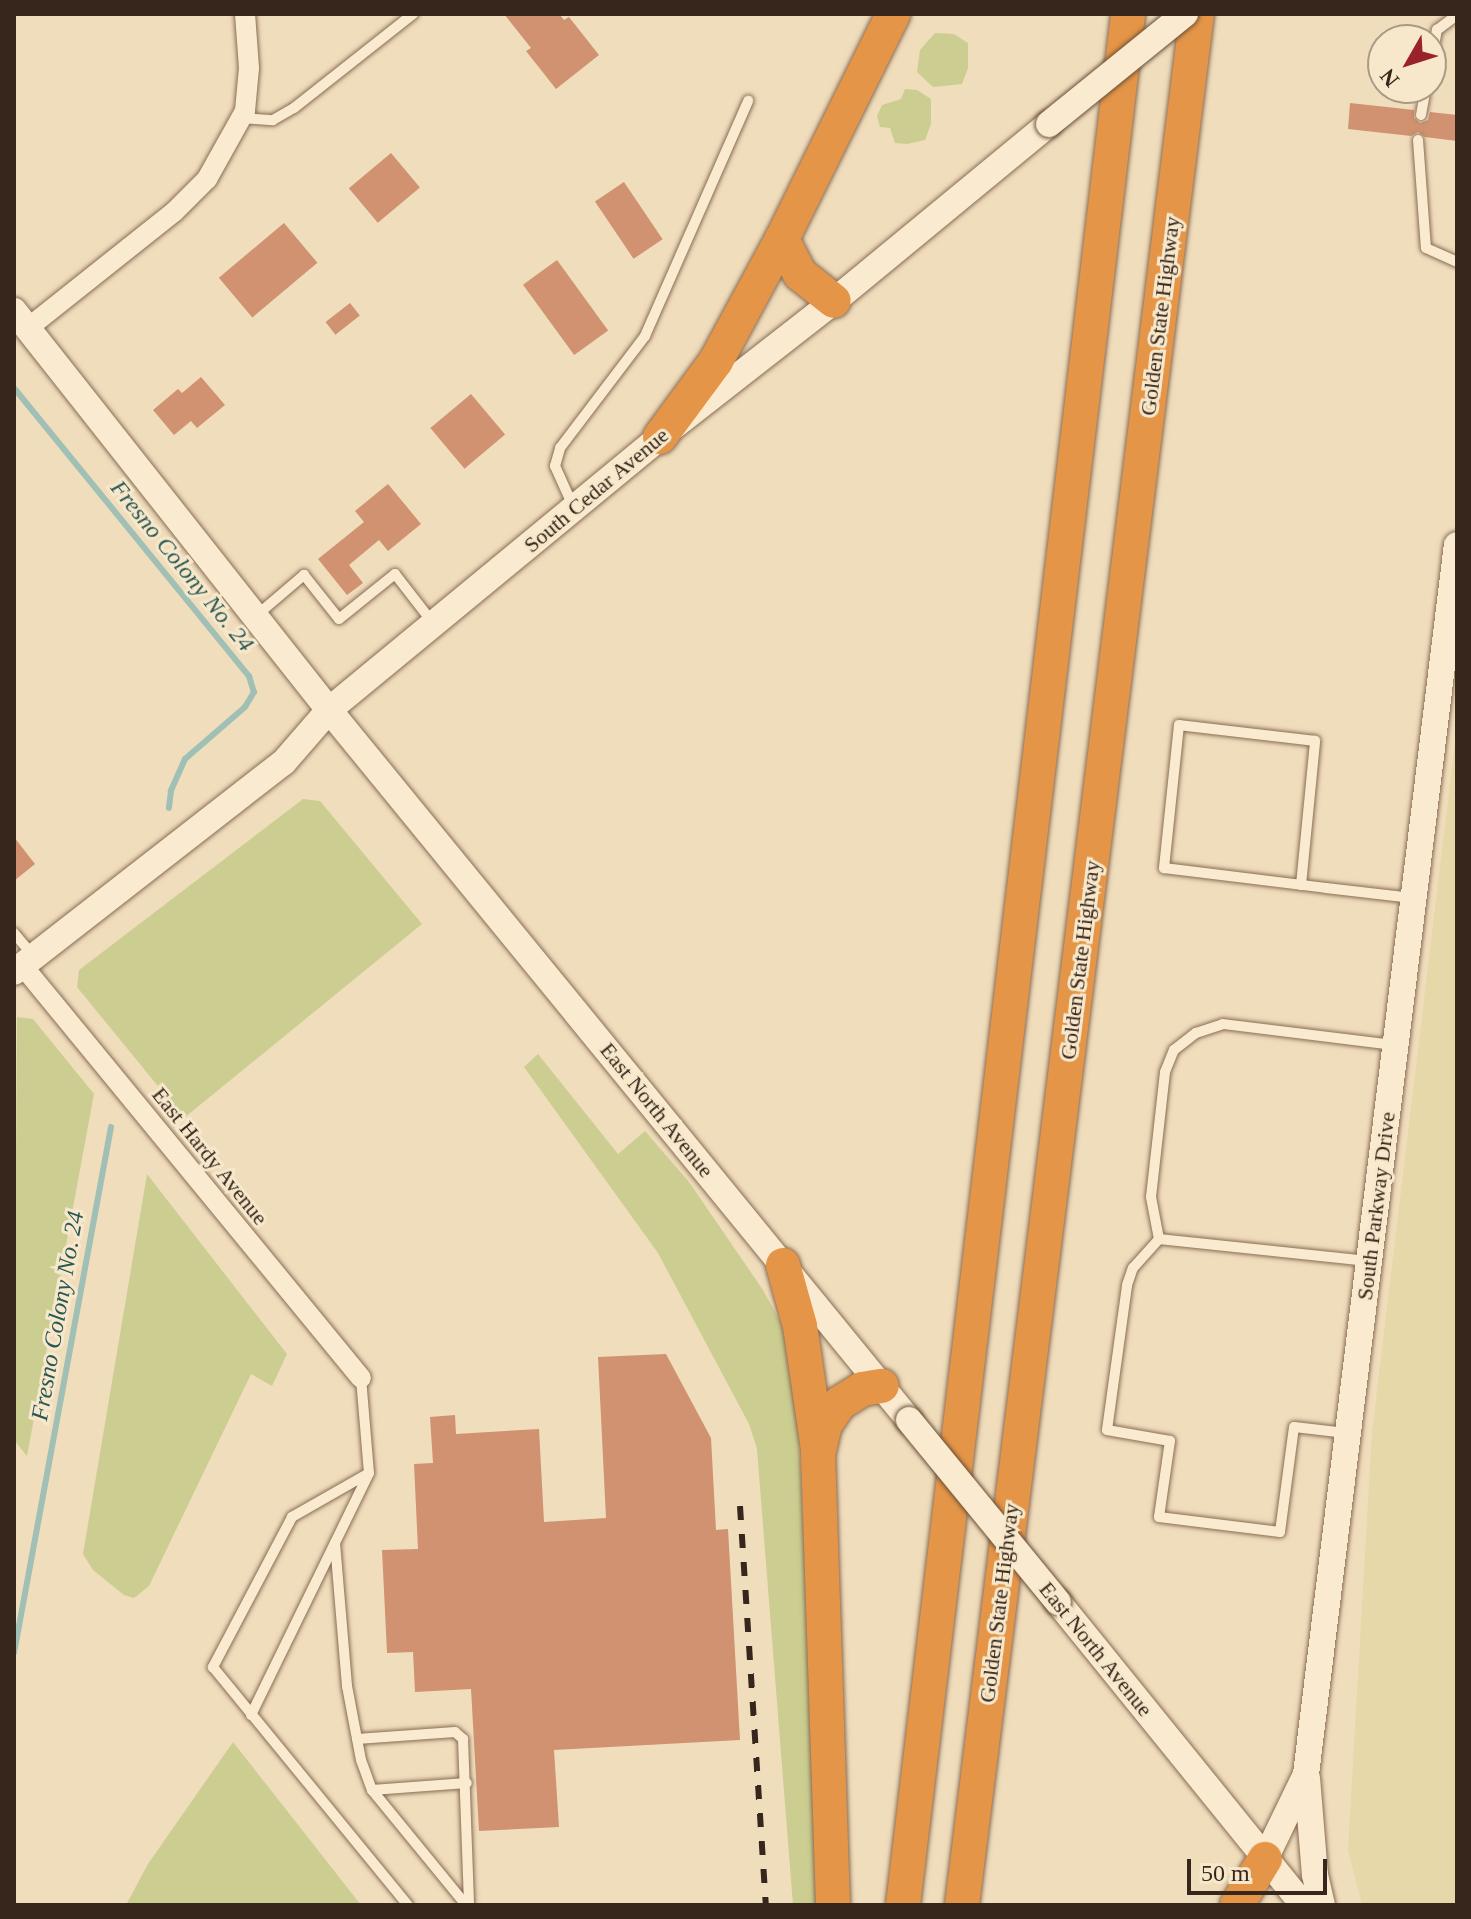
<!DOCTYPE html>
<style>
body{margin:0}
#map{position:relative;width:1471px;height:1919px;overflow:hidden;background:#f0ddbc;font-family:Georgia,serif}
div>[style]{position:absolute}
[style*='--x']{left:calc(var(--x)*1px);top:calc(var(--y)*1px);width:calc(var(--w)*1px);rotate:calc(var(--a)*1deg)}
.farmland>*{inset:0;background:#e6d8a9}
.green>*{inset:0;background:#cbce90}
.stream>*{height:6px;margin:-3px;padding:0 3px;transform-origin:3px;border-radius:3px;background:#a0c0b5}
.building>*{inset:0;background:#d09270;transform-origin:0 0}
.roads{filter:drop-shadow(0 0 2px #886d55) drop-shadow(0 0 2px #886d55)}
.lane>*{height:10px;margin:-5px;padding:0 5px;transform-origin:5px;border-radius:5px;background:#faebd0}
.street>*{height:20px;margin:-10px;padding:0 10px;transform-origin:10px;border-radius:10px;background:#faebd0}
.secondary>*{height:26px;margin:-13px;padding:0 13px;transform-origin:13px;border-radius:13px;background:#faebd0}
.highway>*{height:34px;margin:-17px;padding:0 17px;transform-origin:17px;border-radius:17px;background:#e59547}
.rail>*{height:6px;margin-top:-3px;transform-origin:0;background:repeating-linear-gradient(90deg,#36261b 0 14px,transparent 0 28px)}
.bridges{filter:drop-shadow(0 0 2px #694e38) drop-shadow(0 0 2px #694e38)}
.secondary-bridge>*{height:26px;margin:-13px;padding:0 13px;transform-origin:13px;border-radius:13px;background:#faebd0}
span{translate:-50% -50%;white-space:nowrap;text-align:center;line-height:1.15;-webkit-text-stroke:6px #f7e8cc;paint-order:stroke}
.street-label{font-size:22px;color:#36261b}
.water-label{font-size:24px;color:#295751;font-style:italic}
.frame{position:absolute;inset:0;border:16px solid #36261b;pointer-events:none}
.north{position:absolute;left:1367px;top:24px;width:80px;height:80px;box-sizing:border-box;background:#f7e8cc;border:2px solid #aa9a85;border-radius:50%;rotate:231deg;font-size:22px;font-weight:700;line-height:32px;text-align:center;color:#36261b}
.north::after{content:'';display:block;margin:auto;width:28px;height:36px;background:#9a222b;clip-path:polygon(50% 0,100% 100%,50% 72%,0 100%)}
.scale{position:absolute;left:1187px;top:1859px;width:140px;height:36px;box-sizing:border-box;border:4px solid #36261b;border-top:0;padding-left:10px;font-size:24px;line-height:28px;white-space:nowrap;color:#36261b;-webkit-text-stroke:6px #f7e8cc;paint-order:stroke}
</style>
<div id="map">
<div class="farmland">
<i style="clip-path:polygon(1457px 725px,1457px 1905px,1362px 1905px,1348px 1850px,1372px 1432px)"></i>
</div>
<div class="green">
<i style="clip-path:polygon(935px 33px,954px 34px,968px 43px,968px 68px,962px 84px,933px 87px,917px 72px,920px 50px)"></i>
<i style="clip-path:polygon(905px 89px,917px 90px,931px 99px,931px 124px,925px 140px,907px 144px,895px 143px,890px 128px,880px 127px,877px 116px,882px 105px,901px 99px)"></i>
<i style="clip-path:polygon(303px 799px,320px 801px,422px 924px,184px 1118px,77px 987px,79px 970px)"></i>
<i style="clip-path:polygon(17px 1017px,33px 1019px,94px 1094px,27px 1456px,14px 1440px)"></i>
<i style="clip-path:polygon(538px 1054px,618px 1154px,645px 1131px,689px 1182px,763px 1290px,782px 1325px,792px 1357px,798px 1419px,821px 1905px,793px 1905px,757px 1449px,749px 1424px,658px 1253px,524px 1067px)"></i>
<i style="clip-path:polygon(147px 1174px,287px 1354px,272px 1386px,251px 1374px,149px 1586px,134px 1598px,124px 1595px,93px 1570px,83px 1554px)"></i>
<i style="clip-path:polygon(233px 1742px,361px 1905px,126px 1905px,148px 1864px)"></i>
</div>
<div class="stream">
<i style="--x:14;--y:388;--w:372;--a:50.8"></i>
<i style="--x:249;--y:676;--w:17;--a:73"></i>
<i style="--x:254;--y:692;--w:17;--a:121"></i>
<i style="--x:245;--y:707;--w:79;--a:139.1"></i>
<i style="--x:185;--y:759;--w:35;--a:114"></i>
<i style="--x:171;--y:791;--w:17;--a:97"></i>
<i style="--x:14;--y:1653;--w:535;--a:-79.55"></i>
</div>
<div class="building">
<i style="clip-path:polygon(504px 14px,559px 14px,564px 20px,569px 17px,599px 55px,556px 89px,526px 51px,531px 48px)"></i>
<i style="clip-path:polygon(1350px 103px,1414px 110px,1414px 118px,1420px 123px,1428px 120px,1430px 112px,1457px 115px,1457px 141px,1425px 137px,1418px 132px,1411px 136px,1348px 129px)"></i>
<i style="left:391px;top:153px;width:45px;height:55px;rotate:50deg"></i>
<i style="left:624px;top:182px;width:69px;height:35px;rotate:56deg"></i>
<i style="left:284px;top:223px;width:52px;height:85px;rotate:50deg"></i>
<i style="left:557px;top:260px;width:87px;height:42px;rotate:54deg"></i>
<i style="left:350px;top:303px;width:16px;height:31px;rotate:52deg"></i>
<i style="clip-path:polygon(201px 377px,225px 405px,197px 428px,191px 421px,174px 435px,153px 410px,178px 389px,182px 393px)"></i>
<i style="left:471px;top:394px;width:53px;height:53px;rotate:50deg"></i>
<i style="clip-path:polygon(388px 484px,421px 524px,388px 551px,379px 540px,349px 565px,363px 583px,347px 595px,318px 559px,364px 522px,355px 511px)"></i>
<i style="clip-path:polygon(14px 837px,35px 864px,14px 881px)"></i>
<i style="clip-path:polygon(666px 1354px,711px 1438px,716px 1530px,728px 1529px,740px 1740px,554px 1750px,559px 1827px,479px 1831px,471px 1689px,415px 1692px,413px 1652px,387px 1653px,382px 1550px,418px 1549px,414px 1464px,433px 1463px,430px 1417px,455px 1415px,456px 1434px,539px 1429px,544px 1522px,606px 1518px,598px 1357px)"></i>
</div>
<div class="roads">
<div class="lane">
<i style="--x:1431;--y:63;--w:34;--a:-80"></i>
<i style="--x:1437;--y:30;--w:25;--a:-37"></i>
<i style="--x:1421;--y:115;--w:27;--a:-80"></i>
<i style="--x:241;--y:118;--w:32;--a:4"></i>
<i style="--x:273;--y:120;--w:24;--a:-30"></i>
<i style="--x:294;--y:108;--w:152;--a:-38.3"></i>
<i style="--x:1418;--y:140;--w:108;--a:85.8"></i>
<i style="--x:1426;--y:248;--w:34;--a:24"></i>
<i style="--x:573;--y:506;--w:44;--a:-114.2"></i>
<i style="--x:555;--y:466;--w:19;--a:-74"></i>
<i style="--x:560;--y:448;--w:141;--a:-52.8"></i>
<i style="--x:645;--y:336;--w:257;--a:-66.3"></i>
<i style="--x:257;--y:615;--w:62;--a:-40.4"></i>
<i style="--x:304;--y:575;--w:56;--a:51.5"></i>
<i style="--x:339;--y:619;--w:72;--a:-38.8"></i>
<i style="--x:395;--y:574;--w:62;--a:52.2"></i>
<i style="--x:1301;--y:885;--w:145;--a:-84.4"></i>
<i style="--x:1315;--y:741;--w:137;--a:-173.3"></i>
<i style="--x:1179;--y:725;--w:144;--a:96"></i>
<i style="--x:1164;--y:868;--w:163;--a:7"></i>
<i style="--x:1326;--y:888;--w:87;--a:6.6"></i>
<i style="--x:14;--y:933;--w:30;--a:50"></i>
<i style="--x:1159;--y:1239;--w:43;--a:-100.8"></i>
<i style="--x:1151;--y:1197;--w:126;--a:-83.6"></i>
<i style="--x:1165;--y:1072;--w:24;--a:-68"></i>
<i style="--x:1174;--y:1050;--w:28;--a:-38"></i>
<i style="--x:1196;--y:1033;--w:28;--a:-18"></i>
<i style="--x:1223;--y:1024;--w:173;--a:7"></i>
<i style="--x:361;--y:1378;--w:95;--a:85.2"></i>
<i style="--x:369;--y:1473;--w:89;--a:150.3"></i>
<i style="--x:292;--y:1517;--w:170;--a:117.8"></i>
<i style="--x:213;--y:1667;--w:308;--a:50.7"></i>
<i style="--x:1346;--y:1433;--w:52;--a:-173.4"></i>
<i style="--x:1294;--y:1427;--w:106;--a:97.6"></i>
<i style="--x:1280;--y:1532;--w:122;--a:-172.9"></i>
<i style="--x:1159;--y:1517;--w:77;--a:-81.8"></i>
<i style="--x:1170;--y:1441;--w:64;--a:-170.1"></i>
<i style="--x:1107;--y:1430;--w:146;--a:-82.1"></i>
<i style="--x:1127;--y:1285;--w:18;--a:-71"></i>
<i style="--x:1133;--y:1268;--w:39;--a:-48"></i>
<i style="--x:1159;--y:1239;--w:210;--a:6"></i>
<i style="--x:335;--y:1543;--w:144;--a:85.2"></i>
<i style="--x:347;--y:1686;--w:75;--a:79.3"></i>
<i style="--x:361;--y:1760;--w:32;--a:70"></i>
<i style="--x:372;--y:1790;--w:149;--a:50.7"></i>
<i style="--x:251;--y:1715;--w:269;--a:-64"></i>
<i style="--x:357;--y:1739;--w:98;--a:-4.1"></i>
<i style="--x:455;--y:1732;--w:11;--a:41"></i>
<i style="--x:463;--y:1739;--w:166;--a:87.9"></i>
<i style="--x:372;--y:1790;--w:95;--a:-4.2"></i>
</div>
<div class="street">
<i style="--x:28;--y:328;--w:186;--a:-38.5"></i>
<i style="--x:174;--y:212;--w:47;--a:-45"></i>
<i style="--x:207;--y:179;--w:78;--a:-60.8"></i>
<i style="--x:245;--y:111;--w:43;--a:-84.7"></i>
<i style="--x:249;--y:68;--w:54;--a:-94.2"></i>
<i style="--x:22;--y:965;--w:534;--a:50.62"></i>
</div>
<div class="secondary">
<i style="--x:14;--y:311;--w:508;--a:51.71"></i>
<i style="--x:329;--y:710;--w:917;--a:50.75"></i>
<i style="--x:14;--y:972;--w:342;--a:-37.9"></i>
<i style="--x:284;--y:762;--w:69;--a:-49.1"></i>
<i style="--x:329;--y:710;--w:429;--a:-39.5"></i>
<i style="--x:660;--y:437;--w:221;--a:-38"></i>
<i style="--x:834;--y:301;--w:278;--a:-39.5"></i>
<i style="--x:1058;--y:1602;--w:390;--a:51"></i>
<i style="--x:1307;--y:1778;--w:97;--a:85.3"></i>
<i style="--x:1315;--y:1875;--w:31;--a:77"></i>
<i style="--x:1265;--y:1859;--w:94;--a:-64.2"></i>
<i style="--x:1306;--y:1774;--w:1238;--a:-83"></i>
</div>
<div class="highway">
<i style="--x:782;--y:239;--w:39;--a:63"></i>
<i style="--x:800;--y:274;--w:43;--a:38.5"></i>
<i style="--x:660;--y:437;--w:94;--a:-53.6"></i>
<i style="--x:716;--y:361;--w:139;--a:-61.6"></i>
<i style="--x:782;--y:239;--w:251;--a:-63.7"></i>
<i style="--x:783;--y:1265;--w:63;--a:74.4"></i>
<i style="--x:800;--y:1326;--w:124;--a:81.7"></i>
<i style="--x:833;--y:1905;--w:450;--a:-91.9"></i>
<i style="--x:818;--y:1455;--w:31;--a:-77"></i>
<i style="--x:825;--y:1425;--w:27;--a:-56"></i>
<i style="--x:840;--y:1403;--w:26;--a:-32"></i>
<i style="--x:862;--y:1389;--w:20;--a:-9"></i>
<i style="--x:903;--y:1905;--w:1904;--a:-83.21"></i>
<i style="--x:962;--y:1905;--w:1906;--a:-82.92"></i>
<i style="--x:1237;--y:1905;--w:54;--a:-58.7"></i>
</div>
</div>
<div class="rail">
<i style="--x:740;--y:1506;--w:400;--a:86.3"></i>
</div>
<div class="bridges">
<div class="secondary-bridge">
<i style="--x:1049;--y:124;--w:175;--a:-39"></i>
<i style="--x:909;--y:1420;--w:235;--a:50.7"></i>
</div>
</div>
<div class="street-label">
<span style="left:1160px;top:316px;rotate:-83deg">Golden State Highway</span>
<span style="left:596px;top:490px;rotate:-40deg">South Cedar Avenue</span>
<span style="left:1080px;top:960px;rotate:-83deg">Golden State Highway</span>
<span style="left:657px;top:1110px;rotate:51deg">East North Avenue</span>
<span style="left:210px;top:1156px;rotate:51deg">East Hardy Avenue</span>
<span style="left:1376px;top:1206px;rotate:-83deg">South Parkway Drive</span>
<span style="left:999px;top:1603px;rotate:-83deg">Golden State Highway</span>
<span style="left:1096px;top:1649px;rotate:51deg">East North Avenue</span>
</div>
<div class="water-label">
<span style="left:182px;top:566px;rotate:51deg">Fresno Colony No. 24</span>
<span style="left:58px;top:1316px;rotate:-80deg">Fresno Colony No. 24</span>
</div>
<div class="frame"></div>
<div class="north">N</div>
<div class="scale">50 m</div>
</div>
